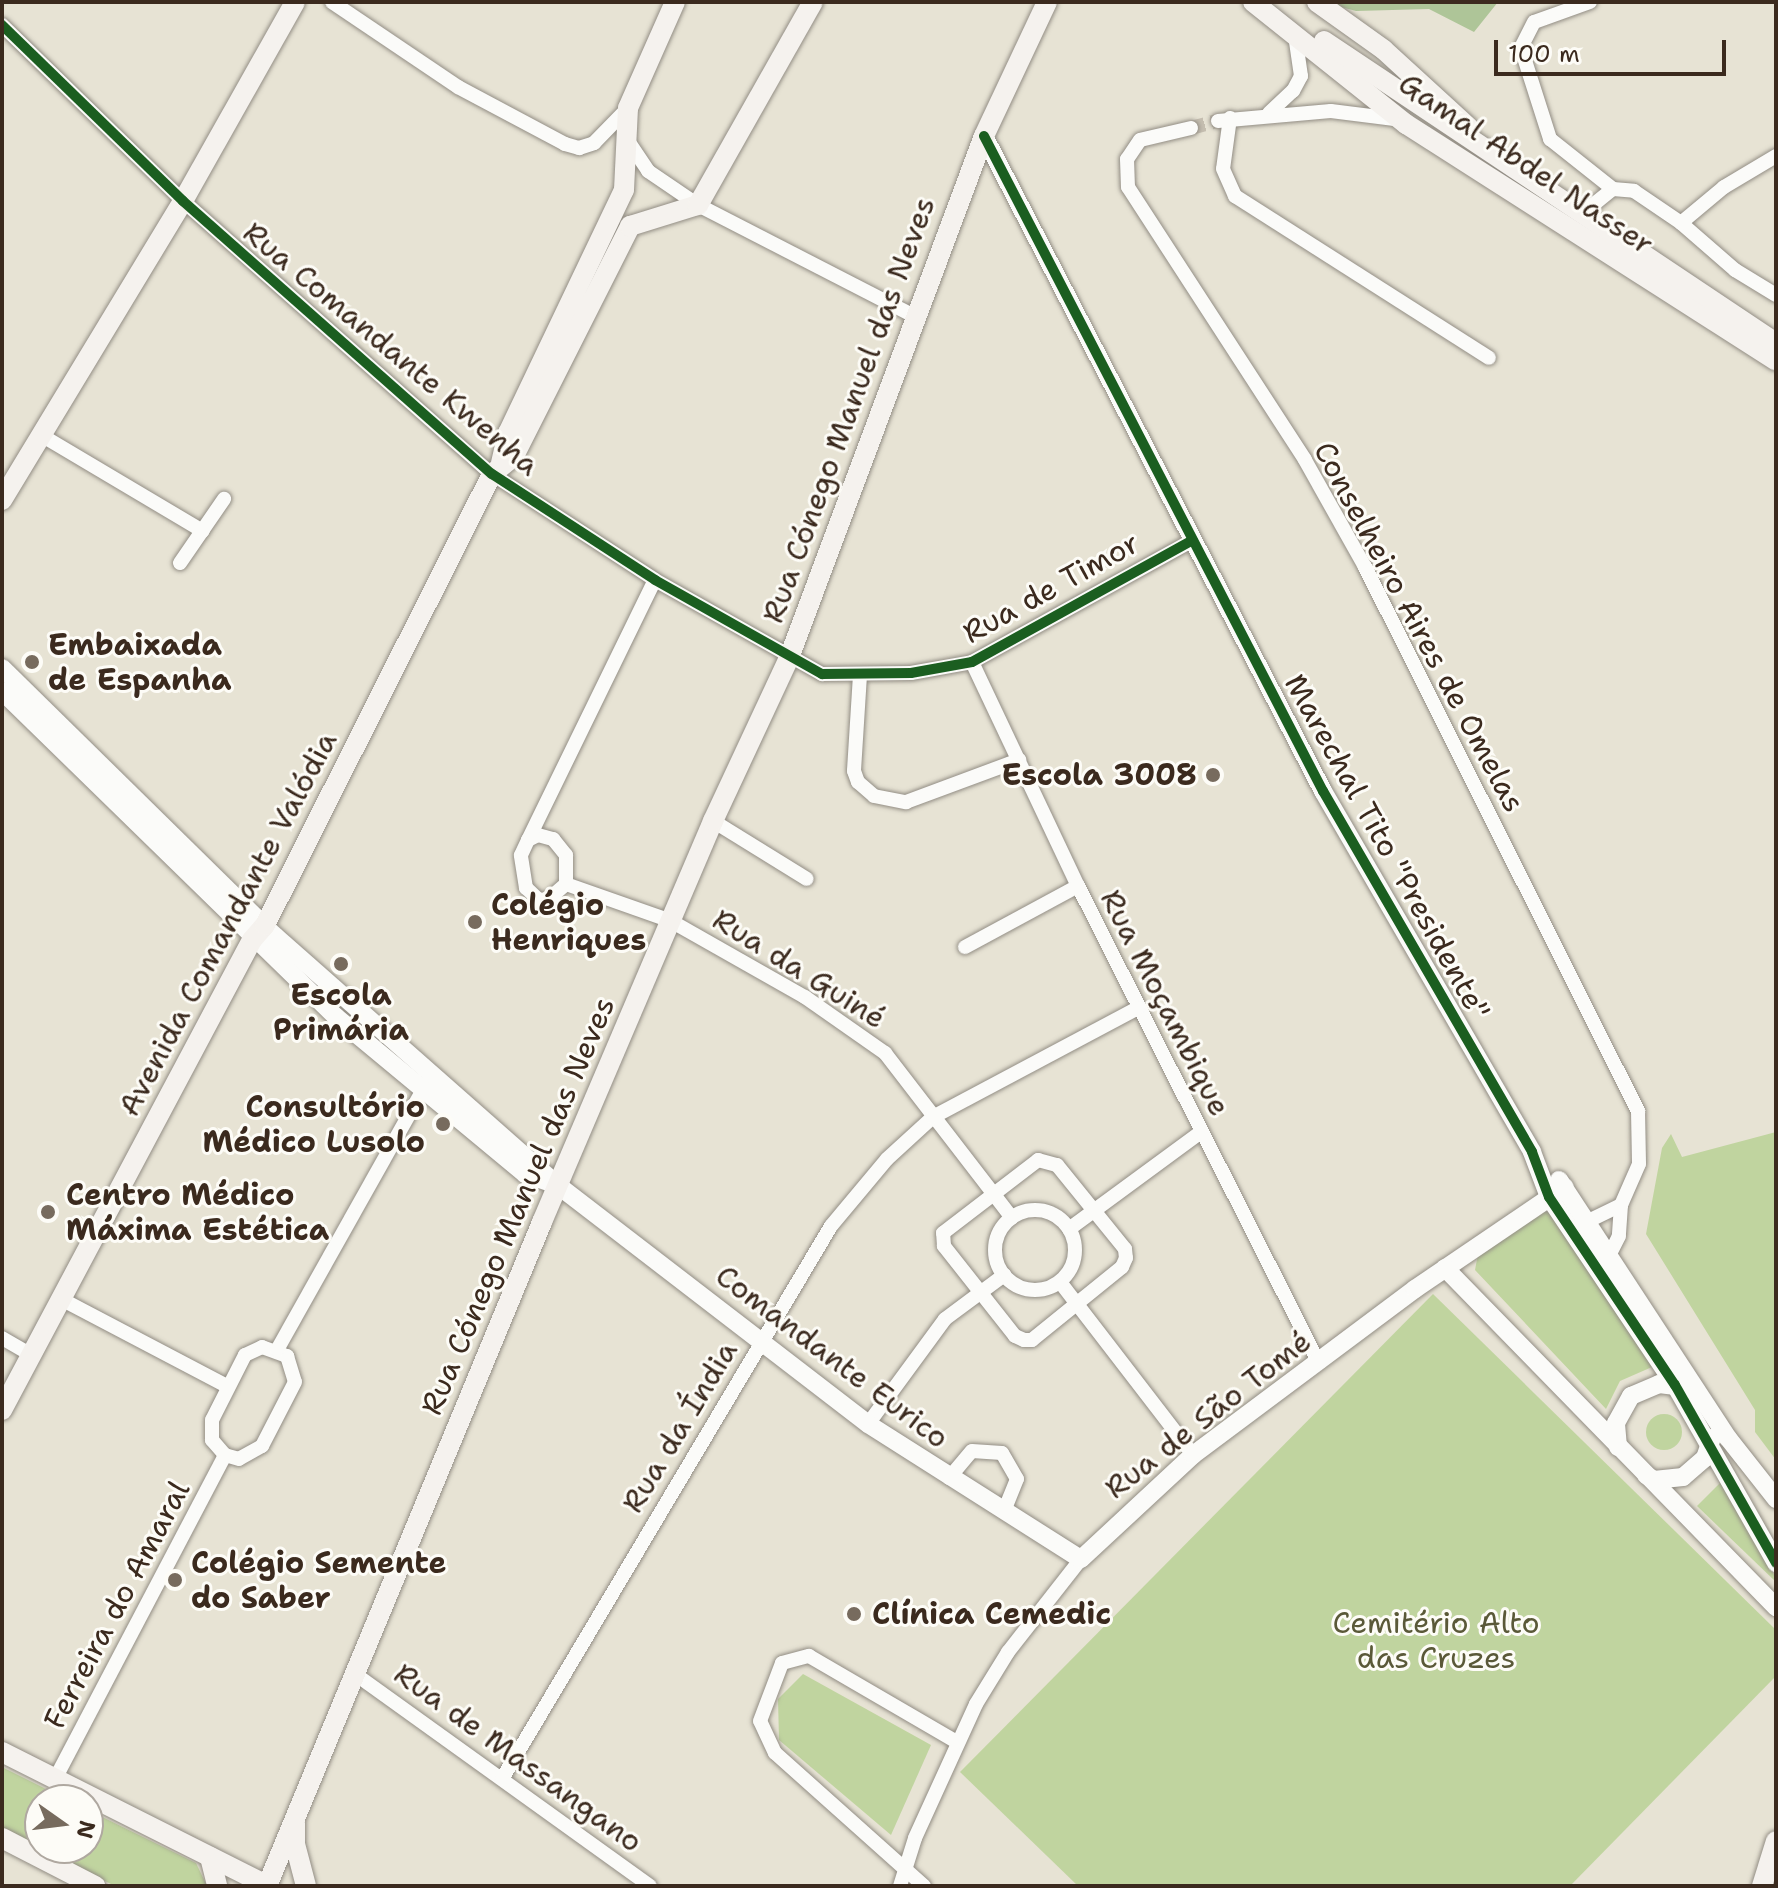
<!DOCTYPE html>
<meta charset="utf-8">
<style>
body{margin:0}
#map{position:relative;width:1778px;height:1888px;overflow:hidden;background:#e7e3d4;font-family:"Shantell Sans",sans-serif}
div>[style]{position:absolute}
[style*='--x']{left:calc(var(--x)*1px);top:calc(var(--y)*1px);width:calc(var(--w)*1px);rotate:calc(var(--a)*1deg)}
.green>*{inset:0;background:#c0d49f}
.round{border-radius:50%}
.forest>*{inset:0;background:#aec598}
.minor-tunnel>*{height:14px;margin-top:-7px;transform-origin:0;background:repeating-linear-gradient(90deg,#c5beb0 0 14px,transparent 0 21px)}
.roads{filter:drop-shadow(0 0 2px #928d84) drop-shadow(0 0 2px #928d84)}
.minor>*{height:14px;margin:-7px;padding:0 7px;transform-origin:7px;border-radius:7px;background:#fbfbf9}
.minor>.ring{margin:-7px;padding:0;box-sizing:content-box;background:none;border:14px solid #fbfbf9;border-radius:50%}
.tertiary>*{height:18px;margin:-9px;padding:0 9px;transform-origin:9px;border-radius:9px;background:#fbfbf9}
.secondary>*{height:20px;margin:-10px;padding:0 10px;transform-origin:10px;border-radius:10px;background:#f5f2ee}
.cycleway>*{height:10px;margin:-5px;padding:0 5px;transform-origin:5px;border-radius:5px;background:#1b5e20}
.dots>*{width:22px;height:22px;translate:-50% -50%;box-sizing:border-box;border:4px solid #fdfcf7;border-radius:50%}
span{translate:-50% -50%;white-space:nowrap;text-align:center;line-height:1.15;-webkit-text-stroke:6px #fdfcf7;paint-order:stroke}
.street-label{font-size:30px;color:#3b2a1e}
.poi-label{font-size:30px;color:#3b2a1e;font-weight:700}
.left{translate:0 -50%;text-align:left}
.right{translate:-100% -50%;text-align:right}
.park-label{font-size:30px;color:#5a5938}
.frame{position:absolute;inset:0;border:4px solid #3b2a1e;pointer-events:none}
.north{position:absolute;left:24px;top:1784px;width:80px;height:80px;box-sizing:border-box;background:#fdfcf7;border:2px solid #afa8a0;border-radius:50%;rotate:104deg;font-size:22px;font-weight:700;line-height:32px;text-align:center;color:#3b2a1e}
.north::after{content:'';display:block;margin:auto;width:28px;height:36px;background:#776b5e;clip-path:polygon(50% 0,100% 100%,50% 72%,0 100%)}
.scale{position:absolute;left:1494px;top:40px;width:232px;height:36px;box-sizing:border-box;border:4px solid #3b2a1e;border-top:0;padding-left:10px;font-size:24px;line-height:28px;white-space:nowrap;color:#3b2a1e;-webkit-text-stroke:6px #fdfcf7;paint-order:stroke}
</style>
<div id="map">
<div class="green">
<i style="clip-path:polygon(1776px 1132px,1776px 1460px,1755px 1432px,1755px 1410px,1646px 1234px,1662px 1148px,1671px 1134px,1682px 1157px)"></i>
<i style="clip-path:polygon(1540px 1212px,1555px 1212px,1652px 1367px,1620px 1381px,1606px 1409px,1475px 1270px,1478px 1254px)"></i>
<i style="clip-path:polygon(1433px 1294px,1775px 1629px,1776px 1676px,1570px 1886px,1078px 1886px,960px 1772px)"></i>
<i class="round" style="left:1646px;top:1414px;width:36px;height:36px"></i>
<i style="clip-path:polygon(1721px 1482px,1776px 1578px,1776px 1582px,1697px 1506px)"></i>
<i style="clip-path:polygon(803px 1674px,931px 1745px,891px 1835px,779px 1740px,778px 1699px)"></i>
<i style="clip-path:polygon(2px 1767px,68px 1800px,40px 1800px,40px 1848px,88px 1848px,88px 1810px,196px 1863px,207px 1886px,115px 1886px,2px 1830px)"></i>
</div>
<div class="forest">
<i style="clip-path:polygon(1322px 2px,1498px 2px,1474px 32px,1429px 9px,1356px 11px)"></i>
</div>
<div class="minor-tunnel">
<i style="--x:1191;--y:128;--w:28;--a:-15"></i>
</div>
<div class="roads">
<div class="minor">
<i style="--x:332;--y:2;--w:152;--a:34"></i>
<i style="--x:458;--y:87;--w:121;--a:28"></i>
<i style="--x:565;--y:144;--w:15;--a:16"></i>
<i style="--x:579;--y:148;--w:16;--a:-18"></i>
<i style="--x:594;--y:143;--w:49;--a:-45.8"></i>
<i style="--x:1590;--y:2;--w:59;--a:160.3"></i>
<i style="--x:1534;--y:22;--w:29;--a:117"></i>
<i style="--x:1521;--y:48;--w:96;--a:72.3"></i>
<i style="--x:1550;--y:139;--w:80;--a:38.4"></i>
<i style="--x:2;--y:25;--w:252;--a:44.2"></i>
<i style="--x:183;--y:201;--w:412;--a:41.5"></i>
<i style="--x:492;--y:474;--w:194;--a:33"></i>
<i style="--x:655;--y:580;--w:192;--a:29.4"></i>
<i style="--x:822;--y:674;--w:89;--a:-0.6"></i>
<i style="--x:911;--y:673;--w:62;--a:-10.2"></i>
<i style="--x:972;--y:662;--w:252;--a:-28.9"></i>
<i style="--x:1269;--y:113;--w:33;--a:-43"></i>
<i style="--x:1293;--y:91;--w:17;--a:-62"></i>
<i style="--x:1301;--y:76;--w:41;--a:-98.3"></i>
<i style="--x:1230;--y:118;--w:51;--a:97.8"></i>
<i style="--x:1223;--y:169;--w:30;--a:66"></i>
<i style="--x:1235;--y:196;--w:301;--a:32.5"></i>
<i style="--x:1218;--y:121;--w:113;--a:-5.1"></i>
<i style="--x:1331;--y:111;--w:64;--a:7.2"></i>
<i style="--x:1191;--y:128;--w:52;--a:166.8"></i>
<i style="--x:1140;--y:140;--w:23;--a:124"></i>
<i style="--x:1127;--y:159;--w:28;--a:88"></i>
<i style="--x:1128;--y:187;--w:325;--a:57"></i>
<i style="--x:1305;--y:460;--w:123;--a:60.7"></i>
<i style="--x:1365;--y:567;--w:609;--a:63.35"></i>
<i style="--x:1638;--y:1111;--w:53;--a:88.9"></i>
<i style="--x:1639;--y:1164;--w:45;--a:113.7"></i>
<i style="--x:1621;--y:1205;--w:31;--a:94"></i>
<i style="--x:1619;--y:1236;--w:29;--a:117"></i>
<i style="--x:626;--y:138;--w:40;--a:56"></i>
<i style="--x:648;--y:171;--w:60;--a:34.2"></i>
<i style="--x:698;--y:205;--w:243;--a:27.2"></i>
<i style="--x:1776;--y:156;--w:61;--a:149.2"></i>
<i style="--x:1724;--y:187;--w:56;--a:140.1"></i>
<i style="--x:1681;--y:223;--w:72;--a:41"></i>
<i style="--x:1735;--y:270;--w:48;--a:31.4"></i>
<i style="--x:1583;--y:213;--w:38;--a:-39"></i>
<i style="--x:1613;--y:189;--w:21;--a:5"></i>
<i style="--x:1634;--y:191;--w:57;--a:34.2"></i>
<i style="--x:41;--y:435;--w:188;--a:30.7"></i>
<i style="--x:180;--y:563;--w:78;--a:-55.5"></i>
<i style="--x:972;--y:662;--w:248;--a:64.7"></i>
<i style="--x:1078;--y:886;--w:534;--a:63.2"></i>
<i style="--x:860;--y:675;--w:96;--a:93.6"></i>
<i style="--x:854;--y:771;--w:12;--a:70"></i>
<i style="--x:858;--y:782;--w:21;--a:41"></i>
<i style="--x:874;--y:796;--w:33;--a:11"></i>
<i style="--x:906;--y:802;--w:121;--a:-20.4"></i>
<i style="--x:713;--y:821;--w:110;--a:31.7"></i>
<i style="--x:528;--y:840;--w:11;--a:-27"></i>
<i style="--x:538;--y:835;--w:16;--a:15"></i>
<i style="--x:553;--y:839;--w:21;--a:51"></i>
<i style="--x:566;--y:855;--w:29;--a:90"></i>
<i style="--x:566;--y:884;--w:23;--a:139"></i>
<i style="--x:549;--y:899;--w:10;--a:174"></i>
<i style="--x:539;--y:900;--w:18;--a:-137"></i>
<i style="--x:526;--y:888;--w:33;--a:-99"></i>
<i style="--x:521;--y:855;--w:17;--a:-65"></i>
<i style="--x:528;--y:840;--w:289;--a:-64"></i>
<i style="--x:566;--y:884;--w:111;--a:19.4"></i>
<i style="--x:671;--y:921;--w:154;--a:29.6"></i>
<i style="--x:805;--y:997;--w:98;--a:35"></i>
<i style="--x:885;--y:1053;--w:208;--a:52.4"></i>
<i style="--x:965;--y:947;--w:128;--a:-28.4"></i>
<i style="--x:1038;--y:1160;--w:20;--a:15"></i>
<i style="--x:1057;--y:1165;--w:108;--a:51"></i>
<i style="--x:1125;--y:1249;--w:9;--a:84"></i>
<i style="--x:1126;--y:1258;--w:10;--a:114"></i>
<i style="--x:1122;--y:1267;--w:116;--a:141"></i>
<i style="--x:1032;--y:1340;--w:8;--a:180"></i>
<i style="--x:1024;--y:1340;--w:10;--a:-156"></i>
<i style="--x:1015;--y:1336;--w:115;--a:-128.3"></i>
<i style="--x:944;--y:1246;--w:13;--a:-94"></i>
<i style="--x:943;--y:1233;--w:120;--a:-37.5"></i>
<i class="ring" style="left:995px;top:1210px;width:66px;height:66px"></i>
<i style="--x:1578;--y:1226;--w:48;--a:-26"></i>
<i style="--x:1069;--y:1229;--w:164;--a:-36.3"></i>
<i style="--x:1060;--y:1282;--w:218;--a:52.4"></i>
<i style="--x:63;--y:1300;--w:185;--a:27.7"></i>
<i style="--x:2;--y:1338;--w:34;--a:30"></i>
<i style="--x:262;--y:1347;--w:27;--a:20"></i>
<i style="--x:287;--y:1356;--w:27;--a:73"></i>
<i style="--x:295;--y:1382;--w:72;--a:117.3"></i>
<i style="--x:262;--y:1446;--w:26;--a:151"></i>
<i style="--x:239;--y:1459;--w:15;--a:-164"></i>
<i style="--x:225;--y:1455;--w:20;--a:-131"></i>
<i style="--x:212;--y:1440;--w:20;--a:-90"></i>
<i style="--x:212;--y:1420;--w:73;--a:-63.1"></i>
<i style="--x:245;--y:1355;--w:19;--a:-25"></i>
<i style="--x:277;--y:1350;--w:306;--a:-60.7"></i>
<i style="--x:868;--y:1424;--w:130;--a:-53.7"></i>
<i style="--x:945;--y:1319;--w:74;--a:-36.7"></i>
<i style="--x:949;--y:1478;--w:35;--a:-50"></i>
<i style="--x:972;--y:1451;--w:30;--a:4"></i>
<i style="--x:1002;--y:1453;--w:30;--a:60"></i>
<i style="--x:1017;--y:1479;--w:35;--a:112"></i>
<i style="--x:355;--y:1674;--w:363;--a:35.7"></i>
<i style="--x:55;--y:1779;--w:366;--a:-62.3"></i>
<i style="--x:502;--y:1779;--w:643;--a:-59.25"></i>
<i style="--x:831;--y:1226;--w:87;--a:-50.1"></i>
<i style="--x:887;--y:1159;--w:62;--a:-42.4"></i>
<i style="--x:933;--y:1117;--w:232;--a:-28"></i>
<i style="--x:900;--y:1886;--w:50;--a:-72.6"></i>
<i style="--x:915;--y:1838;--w:147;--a:-65.5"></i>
<i style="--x:976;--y:1704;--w:61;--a:-58.4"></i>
<i style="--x:1008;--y:1652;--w:118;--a:-51.9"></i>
<i style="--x:924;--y:1886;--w:200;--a:-138.2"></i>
<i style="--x:775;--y:1753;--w:35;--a:-115"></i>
<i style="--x:760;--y:1721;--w:62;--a:-69.2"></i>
<i style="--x:782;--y:1663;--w:28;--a:-15"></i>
<i style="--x:809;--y:1656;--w:171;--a:30.2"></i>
</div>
<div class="tertiary">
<i style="--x:984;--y:136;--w:738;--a:62.64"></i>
<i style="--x:1323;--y:791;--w:417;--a:59.9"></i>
<i style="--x:1532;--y:1152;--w:48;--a:69.3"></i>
<i style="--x:1549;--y:1197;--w:226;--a:56.2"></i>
<i style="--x:1675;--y:1385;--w:205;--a:60.4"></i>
<i style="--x:2;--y:668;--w:383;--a:44.5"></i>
<i style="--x:275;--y:936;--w:378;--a:41.4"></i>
<i style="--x:559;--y:1186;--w:390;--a:37.6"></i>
<i style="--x:868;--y:1424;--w:252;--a:32.4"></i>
<i style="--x:1081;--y:1559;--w:153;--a:-42.9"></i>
<i style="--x:1193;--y:1455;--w:277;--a:-36.8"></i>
<i style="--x:1415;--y:1289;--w:181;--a:-34.2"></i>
<i style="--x:2;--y:691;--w:467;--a:44.3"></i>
<i style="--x:336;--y:1017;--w:246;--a:39.7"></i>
<i style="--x:525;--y:1174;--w:34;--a:19"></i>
<i style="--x:1559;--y:1180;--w:308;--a:56.8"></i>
<i style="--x:1728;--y:1438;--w:78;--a:51.8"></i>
<i style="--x:1445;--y:1268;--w:474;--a:45.7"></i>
<i style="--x:1618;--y:1447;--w:24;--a:-95"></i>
<i style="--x:1616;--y:1423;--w:31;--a:-61"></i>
<i style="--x:1631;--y:1396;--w:30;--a:-23"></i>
<i style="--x:1659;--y:1384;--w:23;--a:7"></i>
<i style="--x:1646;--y:1475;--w:9;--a:32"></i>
<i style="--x:1654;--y:1480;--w:29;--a:-6"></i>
<i style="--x:1683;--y:1477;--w:29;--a:-41"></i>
<i style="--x:1705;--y:1458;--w:21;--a:-71"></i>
</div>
<div class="secondary">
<i style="--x:1253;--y:2;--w:196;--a:38.6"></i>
<i style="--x:1406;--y:124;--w:439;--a:32.6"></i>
<i style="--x:1317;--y:2;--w:82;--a:35.6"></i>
<i style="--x:1384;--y:50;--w:115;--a:42.5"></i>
<i style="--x:1324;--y:41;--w:544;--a:33.75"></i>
<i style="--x:501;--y:463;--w:31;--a:-77"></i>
<i style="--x:508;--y:433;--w:269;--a:-64.5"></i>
<i style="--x:624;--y:190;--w:82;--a:-87.2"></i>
<i style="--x:628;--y:108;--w:116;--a:-66.1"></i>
<i style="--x:2;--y:500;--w:350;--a:-58.8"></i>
<i style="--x:183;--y:201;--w:228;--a:-60.6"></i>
<i style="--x:2;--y:1410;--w:532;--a:-61.99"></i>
<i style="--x:252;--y:940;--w:20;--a:-49"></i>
<i style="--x:265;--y:925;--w:505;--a:-63.28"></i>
<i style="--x:492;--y:474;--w:28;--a:-39"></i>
<i style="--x:514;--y:456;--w:258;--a:-63.2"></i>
<i style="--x:630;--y:226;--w:71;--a:-17.2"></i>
<i style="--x:698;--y:205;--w:233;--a:-60.5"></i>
<i style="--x:2;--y:1752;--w:299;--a:26.7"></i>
<i style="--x:295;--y:1823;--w:21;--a:90"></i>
<i style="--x:295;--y:1844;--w:43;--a:75.3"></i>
<i style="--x:2;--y:1838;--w:105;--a:27.3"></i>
<i style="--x:210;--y:1857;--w:30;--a:76"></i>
<i style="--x:267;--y:1886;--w:719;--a:-67.5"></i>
<i style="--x:542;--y:1222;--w:436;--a:-66.9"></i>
<i style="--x:713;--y:821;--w:180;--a:-65"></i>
<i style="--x:789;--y:658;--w:557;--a:-69.52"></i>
<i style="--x:984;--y:136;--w:148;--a:-64.8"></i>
<i style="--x:1762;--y:1886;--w:47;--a:-72.7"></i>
</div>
</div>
<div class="cycleway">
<i style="--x:2;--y:25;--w:252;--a:44.2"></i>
<i style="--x:183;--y:201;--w:412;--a:41.5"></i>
<i style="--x:492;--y:474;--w:194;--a:33"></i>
<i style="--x:655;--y:580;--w:192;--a:29.4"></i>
<i style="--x:822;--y:674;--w:89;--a:-0.6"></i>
<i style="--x:911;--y:673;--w:62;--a:-10.2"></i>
<i style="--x:972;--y:662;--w:252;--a:-28.9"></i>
<i style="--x:984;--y:136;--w:738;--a:62.64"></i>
<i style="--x:1323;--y:791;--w:417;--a:59.9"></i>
<i style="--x:1532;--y:1152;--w:48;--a:69.3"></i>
<i style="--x:1549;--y:1197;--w:226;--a:56.2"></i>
<i style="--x:1675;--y:1385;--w:205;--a:60.4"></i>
</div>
<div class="dots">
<i style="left:32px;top:662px;background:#776b5e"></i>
<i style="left:1213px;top:775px;background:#776b5e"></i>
<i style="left:475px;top:922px;background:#776b5e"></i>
<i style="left:341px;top:964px;background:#776b5e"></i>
<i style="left:443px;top:1124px;background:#776b5e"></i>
<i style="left:48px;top:1212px;background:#776b5e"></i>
<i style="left:175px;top:1580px;background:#776b5e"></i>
<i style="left:854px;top:1614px;background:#776b5e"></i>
</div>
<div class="street-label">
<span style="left:1526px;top:164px;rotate:34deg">Gamal Abdel Nasser</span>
<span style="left:391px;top:349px;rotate:40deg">Rua Comandante Kwenha</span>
<span style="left:849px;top:410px;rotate:-70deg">Rua Cónego Manuel das Neves</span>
<span style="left:1051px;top:588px;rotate:-29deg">Rua de Timor</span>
<span style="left:1419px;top:627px;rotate:62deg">Conselheiro Aires de Omelas</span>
<span style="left:1387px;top:847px;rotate:61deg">Marechal Tito "Presidente"</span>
<span style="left:228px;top:924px;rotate:-62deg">Avenida Comandante Valódia</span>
<span style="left:799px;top:969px;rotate:32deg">Rua da Guiné</span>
<span style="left:1165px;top:1003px;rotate:63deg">Rua Moçambique</span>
<span style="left:518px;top:1206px;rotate:-67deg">Rua Cónego Manuel das Neves</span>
<span style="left:832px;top:1357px;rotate:37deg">Comandante Eurico</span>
<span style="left:1208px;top:1415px;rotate:-38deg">Rua de São Tomé</span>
<span style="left:680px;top:1427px;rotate:-59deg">Rua da Índia</span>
<span style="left:117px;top:1605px;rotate:-62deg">Ferreira do Amaral</span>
<span style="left:518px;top:1758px;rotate:36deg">Rua de Massangano</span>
</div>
<div class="poi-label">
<span class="left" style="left:48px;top:662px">Embaixada<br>de Espanha</span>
<span class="right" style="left:1197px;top:775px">Escola 3008</span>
<span class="left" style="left:491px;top:922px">Colégio<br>Henriques</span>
<span style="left:341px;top:1012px">Escola<br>Primária</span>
<span class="right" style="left:425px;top:1124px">Consultório<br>Médico Lusolo</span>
<span class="left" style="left:66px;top:1212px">Centro Médico<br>Máxima Estética</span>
<span class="left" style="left:191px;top:1580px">Colégio Semente<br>do Saber</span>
<span class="left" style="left:872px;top:1614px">Clínica Cemedic</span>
</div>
<div class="park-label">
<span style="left:1436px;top:1640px">Cemitério Alto<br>das Cruzes</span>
</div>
<div class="frame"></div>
<div class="north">N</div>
<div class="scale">100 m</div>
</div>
